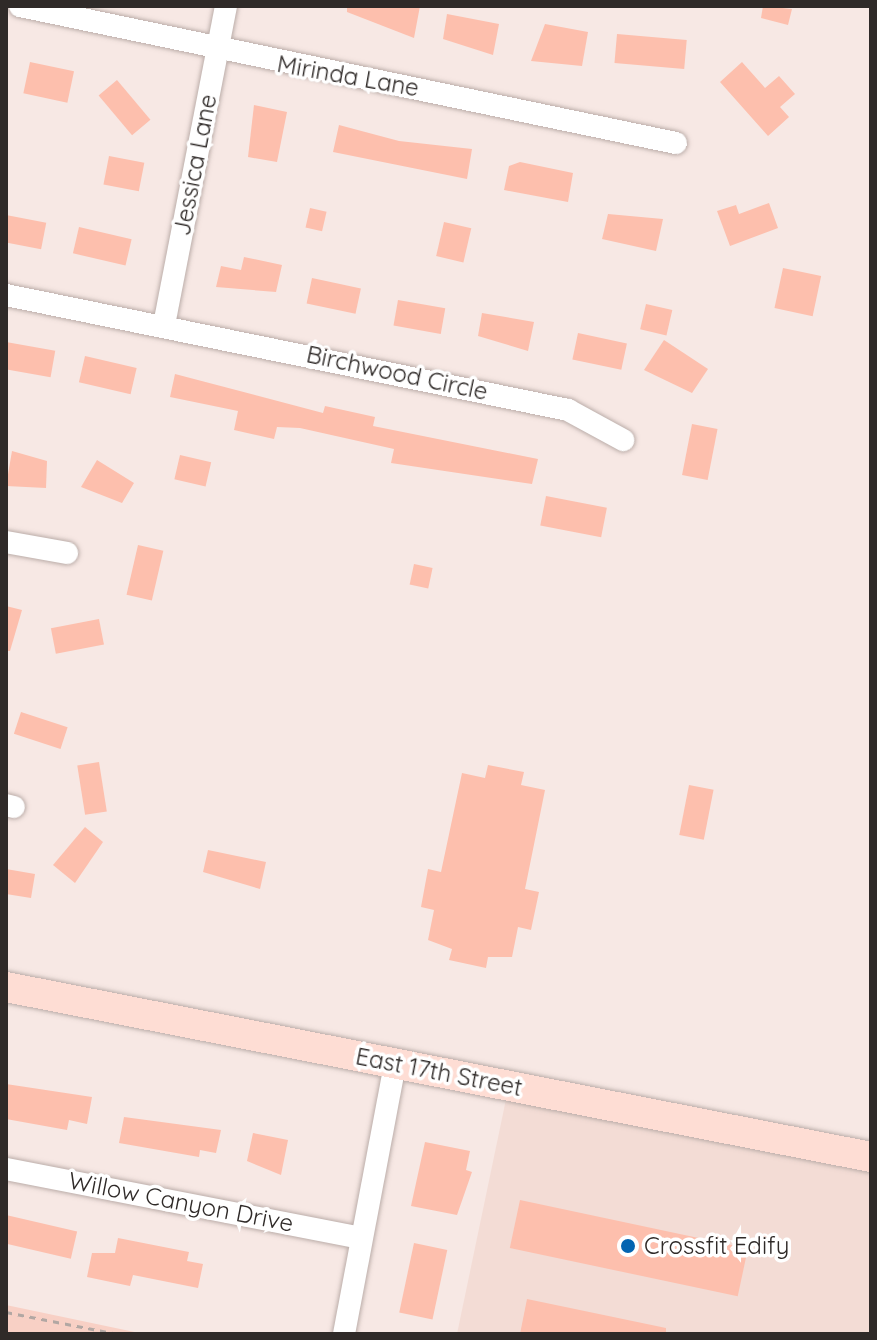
<!DOCTYPE html>
<style>
body{margin:0}
#map{position:relative;width:877px;height:1340px;overflow:hidden;background:#f7e8e4;font-family:Quicksand,sans-serif}
div>[style]{position:absolute}
[style*='--x']{left:calc(var(--x)*1px);top:calc(var(--y)*1px);width:calc(var(--w)*1px);rotate:calc(var(--a)*1deg)}
.built>*{inset:0;background:#f3dcd5}
.green>*{inset:0;background:#f8d0c5}
.building>*{inset:0;background:#fdbfad;transform-origin:0 0}
.path>*{height:3px;margin-top:-1.5px;transform-origin:0;background:repeating-linear-gradient(90deg,#b2a7a3 0 6px,transparent 0 12px)}
.roads{filter:drop-shadow(0 0 2px #bbada9) drop-shadow(0 0 2px #bbada9)}
.street>*{height:22px;margin:-11px;padding:0 11px;transform-origin:11px;border-radius:11px;background:#fff}
.secondary>*{height:30px;margin:-15px;padding:0 15px;transform-origin:15px;border-radius:15px;background:#feddd4}
.dots>*{width:22px;height:22px;translate:-50% -50%;box-sizing:border-box;border:4px solid #fff;border-radius:50%}
span{translate:-50% -50%;white-space:nowrap;text-align:center;line-height:1.15;-webkit-text-stroke:7px #fff;paint-order:stroke}
.street-label{font-size:24px;color:#2f2a28}
.poi-label{font-size:24px;color:#2f2a28}
.left{translate:0 -50%;text-align:left}
.frame{position:absolute;inset:0;border:8px solid #2f2a28;pointer-events:none}
</style>
<div id="map">
<div class="built">
<i style="clip-path:polygon(509px 1085px,871px 1158px,871px 1334px,457px 1334px)"></i>
</div>
<div class="green">
<i style="clip-path:polygon(6px 1305px,144px 1334px,6px 1334px)"></i>
</div>
<div class="building">
<i style="clip-path:polygon(347px 6px,420px 6px,414px 38px,347px 12px)"></i>
<i style="clip-path:polygon(763px 6px,792px 9px,788px 25px,761px 18px)"></i>
<i style="clip-path:polygon(447px 14px,499px 24px,493px 55px,443px 39px)"></i>
<i style="clip-path:polygon(545px 24px,588px 32px,582px 66px,531px 61px)"></i>
<i style="left:617px;top:34px;width:70px;height:29px;rotate:5deg"></i>
<i style="left:30px;top:62px;width:45px;height:32px;rotate:12deg"></i>
<i style="clip-path:polygon(742px 62px,765px 88px,779px 76px,795px 94px,780px 107px,789px 117px,768px 136px,720px 82px)"></i>
<i style="left:117px;top:80px;width:52px;height:24px;rotate:50deg"></i>
<i style="clip-path:polygon(254px 105px,287px 112px,277px 162px,248px 157px)"></i>
<i style="clip-path:polygon(339px 125px,399px 141px,472px 149px,467px 179px,333px 152px)"></i>
<i style="left:109px;top:156px;width:36px;height:29px;rotate:11deg"></i>
<i style="clip-path:polygon(520px 162px,573px 173px,568px 202px,504px 190px,509px 166px)"></i>
<i style="clip-path:polygon(769px 203px,778px 228px,730px 246px,717px 211px,736px 205px,739px 214px)"></i>
<i style="left:310px;top:208px;width:17px;height:20px;rotate:13deg"></i>
<i style="clip-path:polygon(608px 214px,663px 219px,656px 251px,602px 239px)"></i>
<i style="left:6px;top:215px;width:41px;height:27px;rotate:11deg"></i>
<i style="left:444px;top:222px;width:28px;height:35px;rotate:13deg"></i>
<i style="left:79px;top:227px;width:54px;height:27px;rotate:13deg"></i>
<i style="clip-path:polygon(244px 257px,282px 265px,276px 292px,216px 287px,221px 266px,241px 270px)"></i>
<i style="left:783px;top:268px;width:39px;height:41px;rotate:12deg"></i>
<i style="left:312px;top:278px;width:50px;height:26px;rotate:12deg"></i>
<i style="left:398px;top:300px;width:48px;height:26px;rotate:10deg"></i>
<i style="left:646px;top:304px;width:27px;height:26px;rotate:13deg"></i>
<i style="clip-path:polygon(482px 313px,534px 322px,528px 351px,478px 336px)"></i>
<i style="left:578px;top:333px;width:50px;height:27px;rotate:12deg"></i>
<i style="clip-path:polygon(664px 340px,708px 369px,692px 393px,644px 370px)"></i>
<i style="left:6px;top:342px;width:50px;height:27px;rotate:10deg"></i>
<i style="left:85px;top:356px;width:53px;height:27px;rotate:13deg"></i>
<i style="clip-path:polygon(175px 374px,323px 413px,325px 406px,375px 417px,373px 426px,538px 459px,532px 484px,391px 463px,394px 449px,300px 428px,277px 427px,274px 439px,234px 430px,238px 411px,170px 397px)"></i>
<i style="left:692px;top:424px;width:26px;height:52px;rotate:11deg"></i>
<i style="clip-path:polygon(12px 451px,47px 461px,46px 488px,6px 486px)"></i>
<i style="left:180px;top:455px;width:32px;height:25px;rotate:13deg"></i>
<i style="clip-path:polygon(97px 460px,134px 483px,122px 503px,81px 487px)"></i>
<i style="left:546px;top:496px;width:62px;height:30px;rotate:11deg"></i>
<i style="left:138px;top:545px;width:26px;height:51px;rotate:13deg"></i>
<i style="left:414px;top:564px;width:19px;height:21px;rotate:12deg"></i>
<i style="clip-path:polygon(6px 606px,22px 610px,10px 651px,6px 651px)"></i>
<i style="left:99px;top:619px;width:26px;height:49px;rotate:79deg"></i>
<i style="left:21px;top:712px;width:49px;height:23px;rotate:18deg"></i>
<i style="left:99px;top:762px;width:50px;height:22px;rotate:81deg"></i>
<i style="clip-path:polygon(488px 765px,524px 772px,521px 785px,545px 790px,525px 889px,539px 892px,531px 930px,518px 927px,512px 957px,488px 957px,486px 968px,449px 960px,452px 949px,428px 940px,434px 910px,421px 907px,428px 869px,441px 872px,462px 773px,485px 778px)"></i>
<i style="left:689px;top:785px;width:25px;height:51px;rotate:11deg"></i>
<i style="clip-path:polygon(85px 827px,103px 842px,75px 883px,53px 865px)"></i>
<i style="clip-path:polygon(208px 850px,266px 862px,260px 889px,203px 872px)"></i>
<i style="clip-path:polygon(6px 869px,35px 874px,31px 898px,6px 894px)"></i>
<i style="clip-path:polygon(6px 1084px,92px 1097px,87px 1124px,69px 1120px,67px 1130px,6px 1119px)"></i>
<i style="clip-path:polygon(124px 1117px,221px 1130px,216px 1153px,200px 1150px,199px 1157px,119px 1143px)"></i>
<i style="clip-path:polygon(253px 1133px,288px 1140px,281px 1175px,247px 1161px)"></i>
<i style="clip-path:polygon(425px 1142px,470px 1151px,466px 1170px,472px 1172px,457px 1215px,411px 1206px)"></i>
<i style="left:520px;top:1200px;width:233px;height:49px;rotate:12deg"></i>
<i style="left:6px;top:1215px;width:73px;height:28px;rotate:13deg"></i>
<i style="clip-path:polygon(118px 1238px,189px 1252px,187px 1261px,203px 1264px,198px 1288px,133px 1275px,130px 1286px,87px 1277px,92px 1253px,115px 1253px)"></i>
<i style="left:414px;top:1243px;width:34px;height:71px;rotate:12deg"></i>
<i style="clip-path:polygon(527px 1299px,666px 1328px,666px 1334px,520px 1334px)"></i>
</div>
<div class="path">
<i style="--x:6;--y:1312;--w:114;--a:11.1"></i>
</div>
<div class="roads">
<div class="street">
<i style="--x:20;--y:6;--w:670;--a:11.8"></i>
<i style="--x:6;--y:295;--w:574;--a:11.56"></i>
<i style="--x:568;--y:410;--w:63;--a:28.6"></i>
<i style="--x:164;--y:325;--w:325;--a:-79"></i>
<i style="--x:6;--y:542;--w:62;--a:10.2"></i>
<i style="--x:6;--y:805;--w:8;--a:14"></i>
<i style="--x:6;--y:1169;--w:358;--a:11"></i>
<i style="--x:344;--y:1334;--w:276;--a:-79.3"></i>
</div>
<div class="secondary">
<i style="--x:6;--y:987;--w:882;--a:11.12"></i>
</div>
</div>
<div class="dots">
<i style="left:628px;top:1246px;background:#0364b1"></i>
</div>
<div class="street-label">
<span style="left:348px;top:76px;rotate:10deg">Mirinda Lane</span>
<span style="left:195px;top:165px;rotate:-79deg">Jessica Lane</span>
<span style="left:397px;top:373px;rotate:12deg">Birchwood Circle</span>
<span style="left:439px;top:1072px;rotate:11deg">East 17th Street</span>
<span style="left:181px;top:1202px;rotate:11deg">Willow Canyon Drive</span>
</div>
<div class="poi-label">
<span class="left" style="left:644px;top:1246px">Crossfit Edify</span>
</div>
<div class="frame"></div>
</div>
